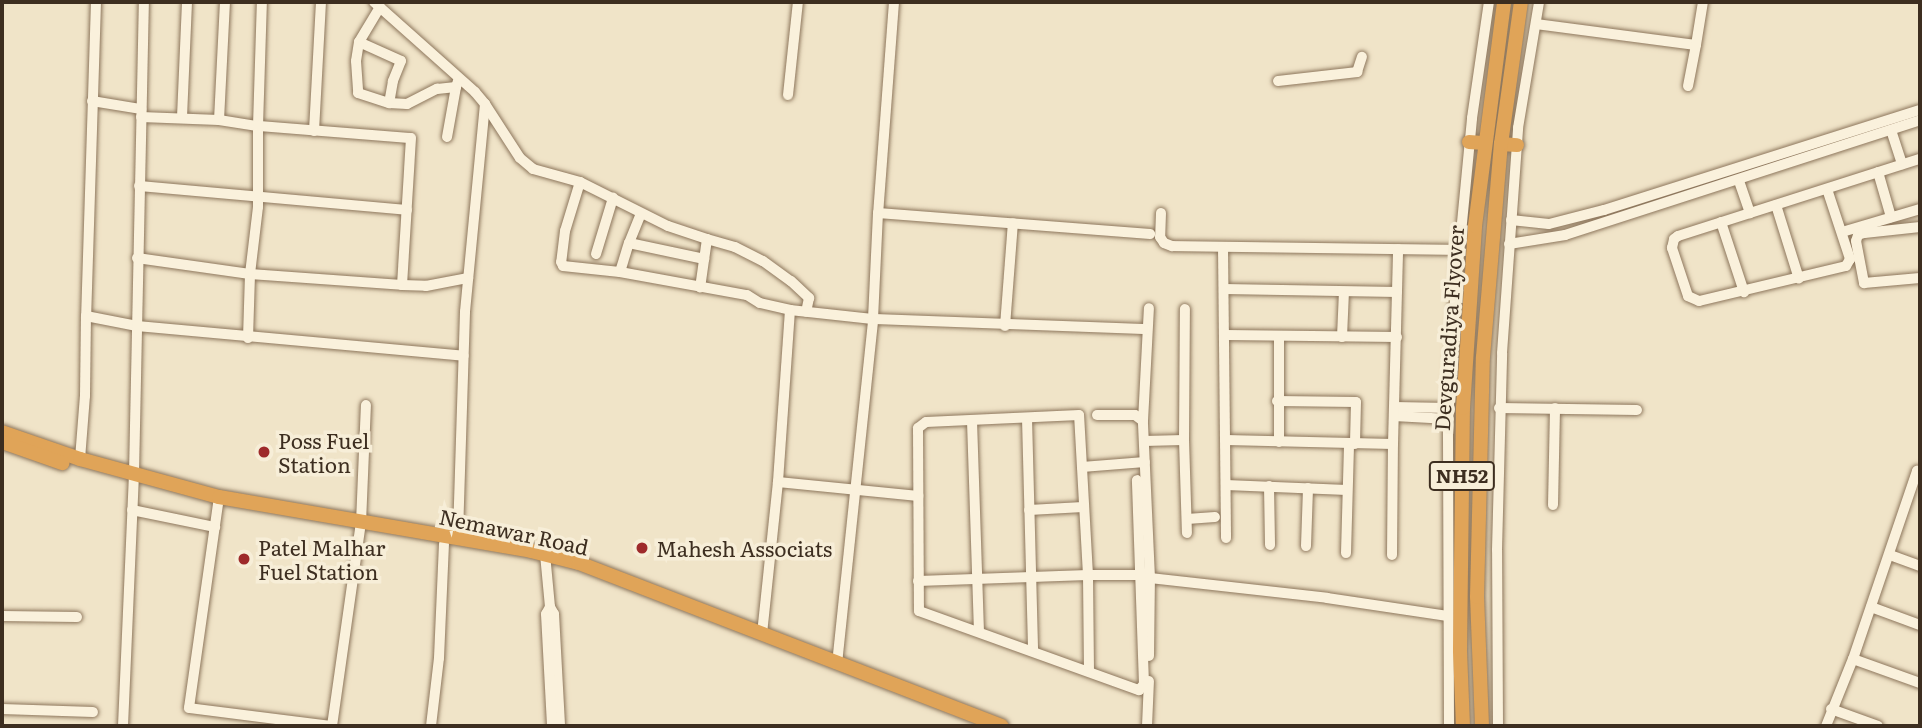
<!DOCTYPE html>
<style>
body{margin:0}
#map{position:relative;width:1922px;height:728px;overflow:hidden;background:#f0e4c8;font-family:Literata,serif}
div>[style]{position:absolute}
[style*='--x']{left:calc(var(--x)*1px);top:calc(var(--y)*1px);width:calc(var(--w)*1px);rotate:calc(var(--a)*1deg)}
.roads{filter:drop-shadow(0 0 2px #8d765c) drop-shadow(0 0 2px #8d765c)}
.minor>*{height:10px;margin:-5px;padding:0 5px;transform-origin:5px;border-radius:5px;background:#faf1dc}
.highway>*{height:14px;margin:-7px;padding:0 7px;transform-origin:7px;border-radius:7px;background:#e0a458}
.dots>*{width:19px;height:19px;translate:-50% -50%;box-sizing:border-box;border:4px solid #f7eed8;border-radius:50%}
span{translate:-50% -50%;white-space:nowrap;text-align:center;line-height:1.15;-webkit-text-stroke:7px #f7eed8;paint-order:stroke}
.shield-label span{padding:2px 5px;background:#f7eed8;border:2px solid;border-radius:5px;-webkit-text-stroke-width:0}
.shield-label{font-size:19px;color:#3d2e20;font-weight:700}
.street-label{font-size:21px;color:#3d2e20}
.poi-label{font-size:21px;color:#3d2e20}
.left{translate:0 -50%;text-align:left}
.frame{position:absolute;inset:0;border:4px solid #3d2e20;pointer-events:none}
</style>
<div id="map">
<div class="roads">
<div class="minor">
<i style="--x:96;--y:2;--w:314;--a:91.8"></i>
<i style="--x:86;--y:316;--w:52;--a:11.1"></i>
<i style="--x:137;--y:326;--w:328;--a:5.2"></i>
<i style="--x:374;--y:2;--w:135;--a:41.7"></i>
<i style="--x:475;--y:92;--w:16;--a:50"></i>
<i style="--x:485;--y:104;--w:209;--a:95.5"></i>
<i style="--x:465;--y:312;--w:226;--a:91.8"></i>
<i style="--x:894;--y:2;--w:212;--a:94.3"></i>
<i style="--x:878;--y:213;--w:273;--a:4.4"></i>
<i style="--x:380;--y:7;--w:41;--a:121"></i>
<i style="--x:359;--y:42;--w:19;--a:99"></i>
<i style="--x:356;--y:61;--w:32;--a:86"></i>
<i style="--x:358;--y:93;--w:33;--a:18"></i>
<i style="--x:389;--y:103;--w:18;--a:3"></i>
<i style="--x:407;--y:104;--w:34;--a:-27"></i>
<i style="--x:437;--y:89;--w:19;--a:-6"></i>
<i style="--x:456;--y:87;--w:9;--a:-72"></i>
<i style="--x:1536;--y:24;--w:161;--a:7.5"></i>
<i style="--x:1696;--y:45;--w:44;--a:-80.8"></i>
<i style="--x:359;--y:42;--w:46;--a:24.3"></i>
<i style="--x:401;--y:61;--w:22;--a:112"></i>
<i style="--x:393;--y:81;--w:22;--a:100"></i>
<i style="--x:1278;--y:81;--w:80;--a:-6.5"></i>
<i style="--x:1357;--y:72;--w:16;--a:-72"></i>
<i style="--x:1688;--y:86;--w:42;--a:-79"></i>
<i style="--x:788;--y:95;--w:94;--a:-83.9"></i>
<i style="--x:92;--y:101;--w:50;--a:9.3"></i>
<i style="--x:485;--y:104;--w:64;--a:57.1"></i>
<i style="--x:520;--y:158;--w:17;--a:40"></i>
<i style="--x:533;--y:169;--w:49;--a:15.5"></i>
<i style="--x:580;--y:182;--w:98;--a:26.6"></i>
<i style="--x:668;--y:226;--w:41;--a:18.4"></i>
<i style="--x:707;--y:239;--w:49;--a:98.1"></i>
<i style="--x:141;--y:117;--w:78;--a:2.2"></i>
<i style="--x:219;--y:120;--w:39;--a:9"></i>
<i style="--x:258;--y:126;--w:124;--a:-88.2"></i>
<i style="--x:182;--y:117;--w:115;--a:-87.5"></i>
<i style="--x:219;--y:120;--w:118;--a:-87.1"></i>
<i style="--x:1891;--y:130;--w:36;--a:72"></i>
<i style="--x:314;--y:131;--w:129;--a:-86.9"></i>
<i style="--x:447;--y:137;--w:51;--a:-79.8"></i>
<i style="--x:1878;--y:172;--w:47;--a:73.9"></i>
<i style="--x:1739;--y:181;--w:34;--a:71"></i>
<i style="--x:580;--y:182;--w:51;--a:107"></i>
<i style="--x:565;--y:231;--w:31;--a:97"></i>
<i style="--x:561;--y:262;--w:4;--a:63"></i>
<i style="--x:563;--y:266;--w:57;--a:6"></i>
<i style="--x:620;--y:272;--w:129;--a:10.3"></i>
<i style="--x:747;--y:295;--w:15;--a:32"></i>
<i style="--x:760;--y:303;--w:31;--a:13"></i>
<i style="--x:790;--y:310;--w:83;--a:6.2"></i>
<i style="--x:873;--y:319;--w:106;--a:-87.3"></i>
<i style="--x:139;--y:186;--w:269;--a:5.1"></i>
<i style="--x:1827;--y:189;--w:74;--a:71.8"></i>
<i style="--x:1850;--y:259;--w:8;--a:120"></i>
<i style="--x:1846;--y:266;--w:151;--a:166.6"></i>
<i style="--x:1699;--y:301;--w:12;--a:-156"></i>
<i style="--x:1688;--y:296;--w:51;--a:-108.4"></i>
<i style="--x:1672;--y:248;--w:9;--a:-77"></i>
<i style="--x:1674;--y:239;--w:5;--a:-37"></i>
<i style="--x:1678;--y:236;--w:254;--a:-17.7"></i>
<i style="--x:1776;--y:205;--w:77;--a:72.7"></i>
<i style="--x:1161;--y:213;--w:24;--a:92"></i>
<i style="--x:1160;--y:237;--w:7;--a:56"></i>
<i style="--x:1164;--y:243;--w:9;--a:21"></i>
<i style="--x:1172;--y:246;--w:287;--a:0.8"></i>
<i style="--x:1511;--y:220;--w:38;--a:6"></i>
<i style="--x:1549;--y:224;--w:57;--a:-14.3"></i>
<i style="--x:1604;--y:210;--w:331;--a:-17.6"></i>
<i style="--x:1721;--y:222;--w:74;--a:71.8"></i>
<i style="--x:1920;--y:227;--w:56;--a:173.9"></i>
<i style="--x:1864;--y:233;--w:6;--a:162"></i>
<i style="--x:1858;--y:235;--w:6;--a:108"></i>
<i style="--x:1856;--y:241;--w:43;--a:79.2"></i>
<i style="--x:1864;--y:283;--w:56;--a:-5.1"></i>
<i style="--x:1842;--y:232;--w:81;--a:-16.4"></i>
<i style="--x:707;--y:239;--w:29;--a:16"></i>
<i style="--x:735;--y:247;--w:31;--a:27"></i>
<i style="--x:763;--y:261;--w:34;--a:36"></i>
<i style="--x:791;--y:281;--w:25;--a:43"></i>
<i style="--x:809;--y:298;--w:14;--a:102"></i>
<i style="--x:629;--y:243;--w:31;--a:-68"></i>
<i style="--x:1509;--y:244;--w:57;--a:-9.1"></i>
<i style="--x:1565;--y:235;--w:373;--a:-17.9"></i>
<i style="--x:1223;--y:247;--w:291;--a:89.4"></i>
<i style="--x:596;--y:254;--w:59;--a:-73.1"></i>
<i style="--x:137;--y:258;--w:114;--a:8.1"></i>
<i style="--x:250;--y:274;--w:152;--a:4.1"></i>
<i style="--x:402;--y:285;--w:24;--a:2"></i>
<i style="--x:426;--y:286;--w:43;--a:-10.8"></i>
<i style="--x:620;--y:272;--w:30;--a:-73"></i>
<i style="--x:629;--y:243;--w:77;--a:12"></i>
<i style="--x:1224;--y:289;--w:173;--a:1"></i>
<i style="--x:790;--y:310;--w:172;--a:94"></i>
<i style="--x:778;--y:482;--w:141;--a:5.7"></i>
<i style="--x:1005;--y:326;--w:103;--a:-85.6"></i>
<i style="--x:1226;--y:335;--w:171;--a:0.7"></i>
<i style="--x:1279;--y:336;--w:106;--a:90"></i>
<i style="--x:1342;--y:337;--w:45;--a:-87.5"></i>
<i style="--x:248;--y:338;--w:64;--a:-88.2"></i>
<i style="--x:250;--y:274;--w:67;--a:-83.2"></i>
<i style="--x:258;--y:207;--w:81;--a:-90"></i>
<i style="--x:258;--y:126;--w:153;--a:4.5"></i>
<i style="--x:411;--y:138;--w:147;--a:93.5"></i>
<i style="--x:1277;--y:401;--w:79;--a:0.7"></i>
<i style="--x:1356;--y:402;--w:42;--a:91.4"></i>
<i style="--x:1394;--y:407;--w:55;--a:1"></i>
<i style="--x:1499;--y:408;--w:138;--a:0.8"></i>
<i style="--x:1394;--y:416;--w:55;--a:3.1"></i>
<i style="--x:1027;--y:418;--w:233;--a:88.5"></i>
<i style="--x:972;--y:421;--w:210;--a:88.1"></i>
<i style="--x:1143;--y:421;--w:113;--a:-87"></i>
<i style="--x:1184;--y:440;--w:93;--a:88.2"></i>
<i style="--x:1226;--y:440;--w:167;--a:1.4"></i>
<i style="--x:1393;--y:444;--w:195;--a:-88.5"></i>
<i style="--x:1144;--y:441;--w:40;--a:-1.4"></i>
<i style="--x:1184;--y:440;--w:131;--a:-89.6"></i>
<i style="--x:80;--y:459;--w:63;--a:-85.5"></i>
<i style="--x:85;--y:396;--w:80;--a:-89.3"></i>
<i style="--x:1082;--y:467;--w:63;--a:-4.5"></i>
<i style="--x:1226;--y:485;--w:121;--a:2.4"></i>
<i style="--x:1269;--y:486;--w:59;--a:89"></i>
<i style="--x:219;--y:497;--w:213;--a:98.1"></i>
<i style="--x:189;--y:708;--w:144;--a:7.2"></i>
<i style="--x:332;--y:726;--w:205;--a:-81.9"></i>
<i style="--x:361;--y:523;--w:118;--a:-87.6"></i>
<i style="--x:1553;--y:505;--w:97;--a:-88.8"></i>
<i style="--x:132;--y:510;--w:85;--a:11.6"></i>
<i style="--x:1029;--y:510;--w:54;--a:-3.2"></i>
<i style="--x:1187;--y:519;--w:28;--a:-4"></i>
<i style="--x:1306;--y:546;--w:58;--a:-88"></i>
<i style="--x:1346;--y:553;--w:108;--a:-88.4"></i>
<i style="--x:545;--y:554;--w:53;--a:84.6"></i>
<i style="--x:550;--y:607;--w:8;--a:60"></i>
<i style="--x:554;--y:614;--w:112;--a:86.9"></i>
<i style="--x:1392;--y:555;--w:111;--a:-89.5"></i>
<i style="--x:1890;--y:555;--w:32;--a:20"></i>
<i style="--x:918;--y:581;--w:170;--a:-2"></i>
<i style="--x:1088;--y:575;--w:51;--a:0"></i>
<i style="--x:1139;--y:575;--w:11;--a:15"></i>
<i style="--x:1150;--y:578;--w:157;--a:-92.6"></i>
<i style="--x:1143;--y:421;--w:10;--a:-143"></i>
<i style="--x:1135;--y:415;--w:38;--a:180"></i>
<i style="--x:550;--y:607;--w:8;--a:120"></i>
<i style="--x:546;--y:614;--w:112;--a:86.9"></i>
<i style="--x:1871;--y:607;--w:52;--a:20.2"></i>
<i style="--x:2;--y:616;--w:75;--a:0.8"></i>
<i style="--x:762;--y:634;--w:153;--a:-84"></i>
<i style="--x:1149;--y:656;--w:78;--a:-89.3"></i>
<i style="--x:1150;--y:578;--w:178;--a:6.4"></i>
<i style="--x:1327;--y:598;--w:122;--a:8.5"></i>
<i style="--x:1853;--y:659;--w:71;--a:19.7"></i>
<i style="--x:837;--y:664;--w:347;--a:-84"></i>
<i style="--x:873;--y:319;--w:272;--a:2.1"></i>
<i style="--x:1089;--y:671;--w:96;--a:-90.6"></i>
<i style="--x:1088;--y:575;--w:160;--a:-93.2"></i>
<i style="--x:1079;--y:415;--w:153;--a:177.4"></i>
<i style="--x:926;--y:422;--w:10;--a:143"></i>
<i style="--x:918;--y:428;--w:183;--a:89.7"></i>
<i style="--x:919;--y:611;--w:234;--a:19.8"></i>
<i style="--x:1139;--y:690;--w:8;--a:-50"></i>
<i style="--x:1144;--y:684;--w:204;--a:-92"></i>
<i style="--x:2;--y:709;--w:91;--a:1.9"></i>
<i style="--x:1831;--y:709;--w:50;--a:19.9"></i>
<i style="--x:123;--y:726;--w:252;--a:-87.5"></i>
<i style="--x:134;--y:474;--w:472;--a:-88.8"></i>
<i style="--x:431;--y:726;--w:68;--a:-83.3"></i>
<i style="--x:439;--y:658;--w:114;--a:-87.5"></i>
<i style="--x:1147;--y:726;--w:45;--a:-87.5"></i>
<i style="--x:1449;--y:726;--w:304;--a:-90.2"></i>
<i style="--x:1448;--y:422;--w:137;--a:-86.7"></i>
<i style="--x:1456;--y:285;--w:168;--a:-84.5"></i>
<i style="--x:1472;--y:118;--w:117;--a:-81.7"></i>
<i style="--x:1498;--y:726;--w:176;--a:-90.3"></i>
<i style="--x:1497;--y:550;--w:197;--a:-88.5"></i>
<i style="--x:1502;--y:353;--w:226;--a:-85.9"></i>
<i style="--x:1518;--y:128;--w:128;--a:-80.5"></i>
<i style="--x:1826;--y:726;--w:72;--a:-68.1"></i>
<i style="--x:1853;--y:659;--w:199;--a:-71.2"></i>
<i style="--x:1917;--y:471;--w:3;--a:18"></i>
</div>
<div class="highway">
<i style="--x:1469;--y:142;--w:16;--a:4"></i>
<i style="--x:1501;--y:144;--w:16;--a:4"></i>
<i style="--x:2;--y:432;--w:83;--a:19.1"></i>
<i style="--x:80;--y:459;--w:144;--a:15.3"></i>
<i style="--x:219;--y:497;--w:317;--a:9.8"></i>
<i style="--x:531;--y:551;--w:49;--a:14"></i>
<i style="--x:579;--y:563;--w:453;--a:21.1"></i>
<i style="--x:2;--y:442;--w:64;--a:19.3"></i>
<i style="--x:1463;--y:726;--w:76;--a:-92.3"></i>
<i style="--x:1460;--y:650;--w:242;--a:-89.3"></i>
<i style="--x:1463;--y:408;--w:182;--a:-86.2"></i>
<i style="--x:1475;--y:226;--w:226;--a:-82.6"></i>
<i style="--x:1482;--y:726;--w:129;--a:-92.2"></i>
<i style="--x:1477;--y:597;--w:240;--a:-88.6"></i>
<i style="--x:1483;--y:357;--w:214;--a:-85.2"></i>
<i style="--x:1501;--y:144;--w:143;--a:-82"></i>
</div>
</div>
<div class="dots">
<i style="left:264px;top:452px;background:#9e2a2b"></i>
<i style="left:642px;top:548px;background:#9e2a2b"></i>
<i style="left:244px;top:559px;background:#9e2a2b"></i>
</div>
<div class="shield-label">
<span style="left:1462px;top:476px">NH52</span>
</div>
<div class="street-label">
<span style="left:1448px;top:328px;rotate:-86deg">Devguradiya Flyover</span>
<span style="left:514px;top:531px;rotate:12deg">Nemawar Road</span>
</div>
<div class="poi-label">
<span class="left" style="left:278px;top:452px">Poss Fuel<br>Station</span>
<span class="left" style="left:258px;top:559px">Patel Malhar<br>Fuel Station</span>
<span class="left" style="left:656px;top:548px">Mahesh Associats</span>
</div>
<div class="frame"></div>
</div>
